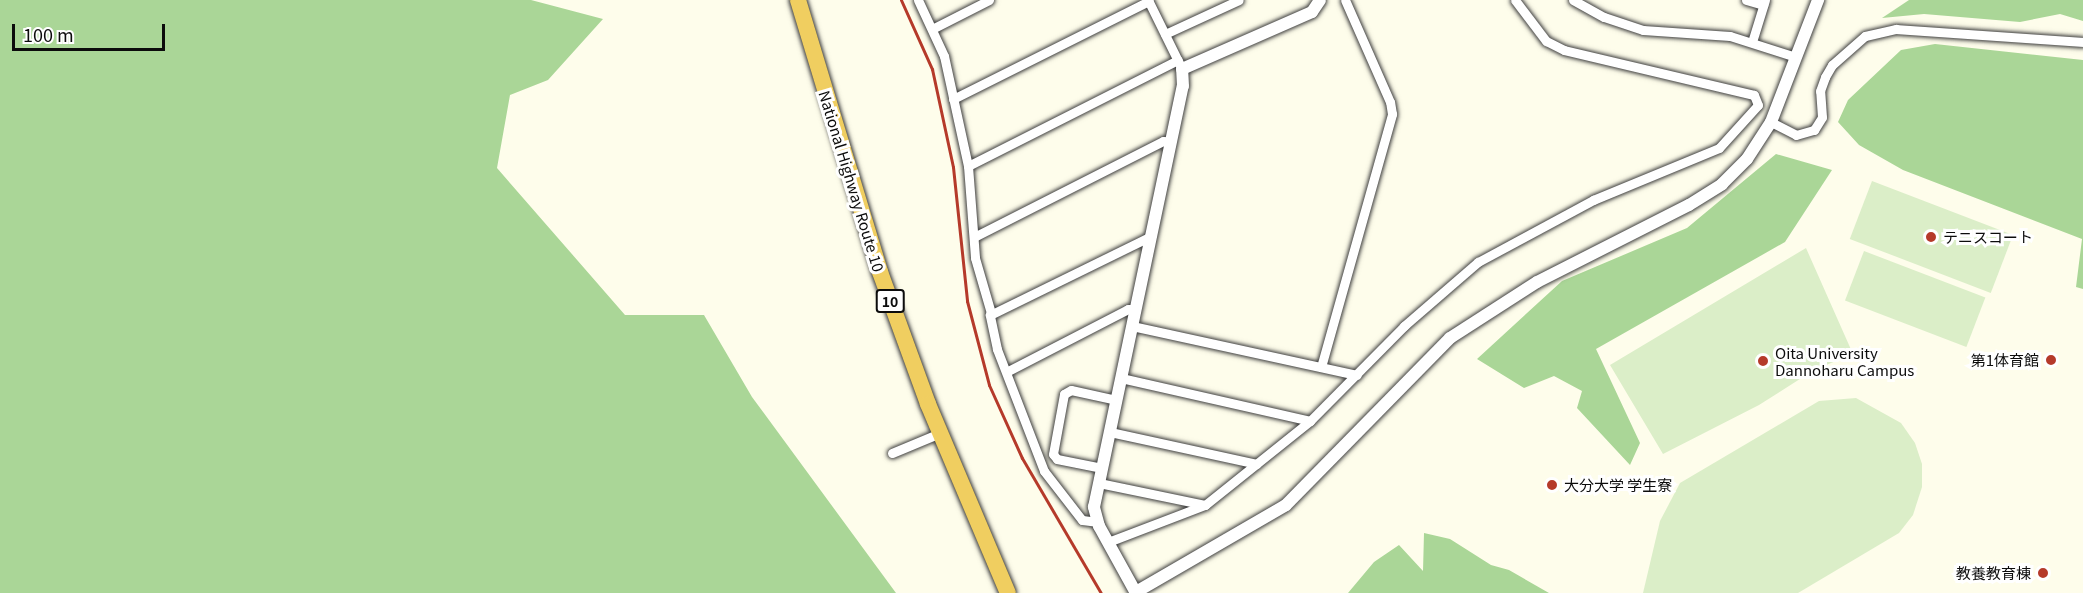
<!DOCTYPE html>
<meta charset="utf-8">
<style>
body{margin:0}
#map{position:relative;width:2083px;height:593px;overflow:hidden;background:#fefdeb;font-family:Georgia,"Noto Sans JP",serif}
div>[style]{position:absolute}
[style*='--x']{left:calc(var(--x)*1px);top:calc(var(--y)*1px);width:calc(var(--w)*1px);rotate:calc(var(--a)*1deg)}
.forest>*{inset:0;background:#aad697}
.pitch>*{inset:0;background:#dbeec8;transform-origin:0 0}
.roads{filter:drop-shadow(0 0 2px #3f3f3f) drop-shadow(0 0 2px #3f3f3f)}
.minor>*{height:9px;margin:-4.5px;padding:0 4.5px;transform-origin:4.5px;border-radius:4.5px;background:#fff}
.tertiary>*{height:12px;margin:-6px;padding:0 6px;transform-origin:6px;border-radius:6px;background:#fff}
.trunk>*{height:16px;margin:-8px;padding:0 8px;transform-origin:8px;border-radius:8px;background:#f0ce60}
.rail>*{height:3px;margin:-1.5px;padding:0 1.5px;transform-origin:1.5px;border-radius:1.5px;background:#b53a2a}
.dots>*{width:16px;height:16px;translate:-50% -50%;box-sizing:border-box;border:3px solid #fff;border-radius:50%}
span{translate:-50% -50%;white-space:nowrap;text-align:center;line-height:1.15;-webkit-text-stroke:6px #fff;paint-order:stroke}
.shield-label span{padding:2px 4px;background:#fff;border:2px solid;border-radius:4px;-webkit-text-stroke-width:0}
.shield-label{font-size:14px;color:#0c0c0c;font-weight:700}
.street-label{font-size:15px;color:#0c0c0c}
.poi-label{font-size:15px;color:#0c0c0c}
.left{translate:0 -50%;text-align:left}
.right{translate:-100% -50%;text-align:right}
.scale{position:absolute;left:12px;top:24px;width:153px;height:27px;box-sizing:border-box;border:3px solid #0c0c0c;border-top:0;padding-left:8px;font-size:18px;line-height:21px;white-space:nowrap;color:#0c0c0c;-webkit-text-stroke:4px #fff;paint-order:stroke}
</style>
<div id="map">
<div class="forest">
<i style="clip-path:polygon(0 0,531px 0,603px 19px,548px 80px,510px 95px,497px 168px,625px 315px,704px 315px,752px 397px,896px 593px,0 593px)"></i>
<i style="clip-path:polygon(1909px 0,2083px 0,2083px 21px,2060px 14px,2020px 22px,1924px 14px,1882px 18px)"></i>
<i style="clip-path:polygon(1935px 44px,2083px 60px,2083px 289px,2076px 287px,2082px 239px,1903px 170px,1859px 145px,1838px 122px,1848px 100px,1901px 50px)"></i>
<i style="clip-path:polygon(1776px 154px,1832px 170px,1785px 242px,1596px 349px,1640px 443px,1630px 465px,1577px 408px,1582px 391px,1554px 376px,1524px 388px,1477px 359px,1562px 281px,1687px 228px)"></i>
<i style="clip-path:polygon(1424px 533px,1450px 539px,1491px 565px,1509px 570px,1549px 593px,1348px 593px,1374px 562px,1399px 545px,1423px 571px)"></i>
</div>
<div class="pitch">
<i style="left:1872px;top:181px;width:151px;height:62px;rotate:21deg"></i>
<i style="clip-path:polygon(1806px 248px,1853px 354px,1814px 370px,1759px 405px,1663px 454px,1610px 365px)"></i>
<i style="left:1864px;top:251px;width:130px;height:53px;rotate:21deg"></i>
<i style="clip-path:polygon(1856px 398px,1901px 423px,1915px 443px,1922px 464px,1922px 487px,1913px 515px,1899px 533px,1798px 593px,1643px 593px,1660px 521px,1680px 483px,1819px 401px)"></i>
</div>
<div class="roads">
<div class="minor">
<i style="--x:918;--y:0;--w:62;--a:65.1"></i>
<i style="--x:944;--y:56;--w:113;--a:77.7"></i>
<i style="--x:968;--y:166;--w:92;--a:85.6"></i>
<i style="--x:975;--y:258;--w:57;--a:73.8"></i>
<i style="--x:1148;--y:0;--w:72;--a:63.8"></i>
<i style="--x:1573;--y:0;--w:35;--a:29"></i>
<i style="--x:1604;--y:17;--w:41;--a:18.4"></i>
<i style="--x:1643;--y:30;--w:87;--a:3.9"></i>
<i style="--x:1730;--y:36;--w:69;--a:17.7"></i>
<i style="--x:1746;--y:0;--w:18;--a:16"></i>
<i style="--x:932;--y:29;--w:64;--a:-27"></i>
<i style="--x:1165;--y:34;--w:81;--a:-24.7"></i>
<i style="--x:1752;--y:42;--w:44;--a:-72.8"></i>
<i style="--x:953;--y:99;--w:219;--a:-26.6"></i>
<i style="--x:1771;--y:122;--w:28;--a:27"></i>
<i style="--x:1796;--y:135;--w:19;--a:-16"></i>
<i style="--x:1814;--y:130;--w:15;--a:-58"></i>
<i style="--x:1822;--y:117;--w:26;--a:-94"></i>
<i style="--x:1820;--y:91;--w:15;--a:-70"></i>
<i style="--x:1825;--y:77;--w:14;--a:-60"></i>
<i style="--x:1832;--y:65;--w:44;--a:-41.3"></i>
<i style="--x:1865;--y:36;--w:32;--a:-13"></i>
<i style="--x:1896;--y:29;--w:187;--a:4"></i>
<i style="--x:968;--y:166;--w:235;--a:-26.8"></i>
<i style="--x:974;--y:237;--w:212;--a:-26.9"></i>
<i style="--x:1163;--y:141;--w:8;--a:7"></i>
<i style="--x:1132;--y:326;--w:230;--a:12.3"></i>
<i style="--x:1321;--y:367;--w:263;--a:-74.3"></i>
<i style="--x:1392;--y:114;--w:12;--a:-99"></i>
<i style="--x:1390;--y:102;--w:111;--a:-113.8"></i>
<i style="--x:1010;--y:370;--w:133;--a:-27.3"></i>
<i style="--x:1128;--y:309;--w:8;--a:0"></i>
<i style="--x:1121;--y:378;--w:194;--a:12.8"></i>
<i style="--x:1110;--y:432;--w:150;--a:12.3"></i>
<i style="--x:892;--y:453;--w:52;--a:-22.6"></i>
<i style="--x:1102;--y:468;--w:46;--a:-168.7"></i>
<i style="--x:1057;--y:459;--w:6;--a:-129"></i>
<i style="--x:1053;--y:454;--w:61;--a:-79.6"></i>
<i style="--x:1064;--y:394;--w:8;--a:-30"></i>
<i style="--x:1071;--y:390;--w:46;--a:12.5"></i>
<i style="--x:1099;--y:483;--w:108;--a:11.7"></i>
<i style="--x:1098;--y:522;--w:16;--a:-173"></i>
<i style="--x:1082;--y:520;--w:62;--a:-127.8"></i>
<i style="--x:1044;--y:471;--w:131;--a:-111.1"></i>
<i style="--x:997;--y:349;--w:35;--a:-102"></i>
<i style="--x:990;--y:315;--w:179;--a:-26.1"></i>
<i style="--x:1108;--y:542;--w:104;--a:-20.9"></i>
<i style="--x:1205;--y:505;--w:134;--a:-38.7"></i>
<i style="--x:1310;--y:421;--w:134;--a:-45.3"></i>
<i style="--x:1404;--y:326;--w:98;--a:-40.9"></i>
<i style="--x:1478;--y:262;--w:131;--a:-28.3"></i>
<i style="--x:1593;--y:200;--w:136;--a:-22.4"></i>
<i style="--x:1719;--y:148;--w:58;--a:-47.8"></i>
<i style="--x:1758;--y:105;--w:11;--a:-112"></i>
<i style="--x:1754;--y:95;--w:195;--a:-166.7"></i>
<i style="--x:1564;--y:50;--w:20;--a:-153"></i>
<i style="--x:1546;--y:41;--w:51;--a:-127.1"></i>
</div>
<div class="tertiary">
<i style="--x:1136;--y:592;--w:173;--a:-30.1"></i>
<i style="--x:1286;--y:505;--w:234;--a:-45.5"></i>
<i style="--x:1450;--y:338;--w:103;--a:-32.8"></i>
<i style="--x:1537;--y:282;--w:170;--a:-26.9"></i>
<i style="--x:1689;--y:205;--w:39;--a:-32"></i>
<i style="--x:1722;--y:184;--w:35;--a:-45"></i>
<i style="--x:1747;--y:159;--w:44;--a:-57"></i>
<i style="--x:1771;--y:122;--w:131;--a:-68.9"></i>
<i style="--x:1136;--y:593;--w:77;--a:-118.9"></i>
<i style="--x:1099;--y:526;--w:20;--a:-105"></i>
<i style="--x:1094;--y:507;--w:430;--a:-78.1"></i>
<i style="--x:1183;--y:86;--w:17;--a:-93"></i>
<i style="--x:1182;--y:69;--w:142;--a:-23.7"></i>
<i style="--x:1312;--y:12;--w:14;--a:-56"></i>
</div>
<div class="trunk">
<i style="--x:798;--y:0;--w:284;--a:73.2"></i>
<i style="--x:880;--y:272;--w:140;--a:70"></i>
<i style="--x:928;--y:404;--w:205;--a:67.1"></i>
</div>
</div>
<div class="rail">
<i style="--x:901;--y:0;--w:76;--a:65.8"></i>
<i style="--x:932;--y:69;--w:100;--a:77.9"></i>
<i style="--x:953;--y:167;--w:135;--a:84"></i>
<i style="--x:967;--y:301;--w:87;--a:75.3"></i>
<i style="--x:989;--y:385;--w:80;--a:65.7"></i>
<i style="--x:1022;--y:458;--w:156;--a:59.7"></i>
</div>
<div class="dots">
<i style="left:1931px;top:237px;background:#b53a2a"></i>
<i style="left:2051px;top:360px;background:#b53a2a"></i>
<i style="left:1763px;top:361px;background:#b53a2a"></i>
<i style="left:1552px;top:485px;background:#b53a2a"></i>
<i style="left:2043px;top:573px;background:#b53a2a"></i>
</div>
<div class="shield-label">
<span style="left:890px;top:301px">10</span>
</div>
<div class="street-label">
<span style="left:852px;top:181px;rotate:73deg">National Highway Route 10</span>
</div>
<div class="poi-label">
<span class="left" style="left:1943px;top:237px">テニスコート</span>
<span class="left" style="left:1775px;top:361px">Oita University<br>Dannoharu Campus</span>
<span class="right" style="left:2039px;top:360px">第1体育館</span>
<span class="left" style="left:1564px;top:485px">大分大学 学生寮</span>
<span class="right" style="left:2031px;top:573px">教養教育棟</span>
</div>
<div class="scale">100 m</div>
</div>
